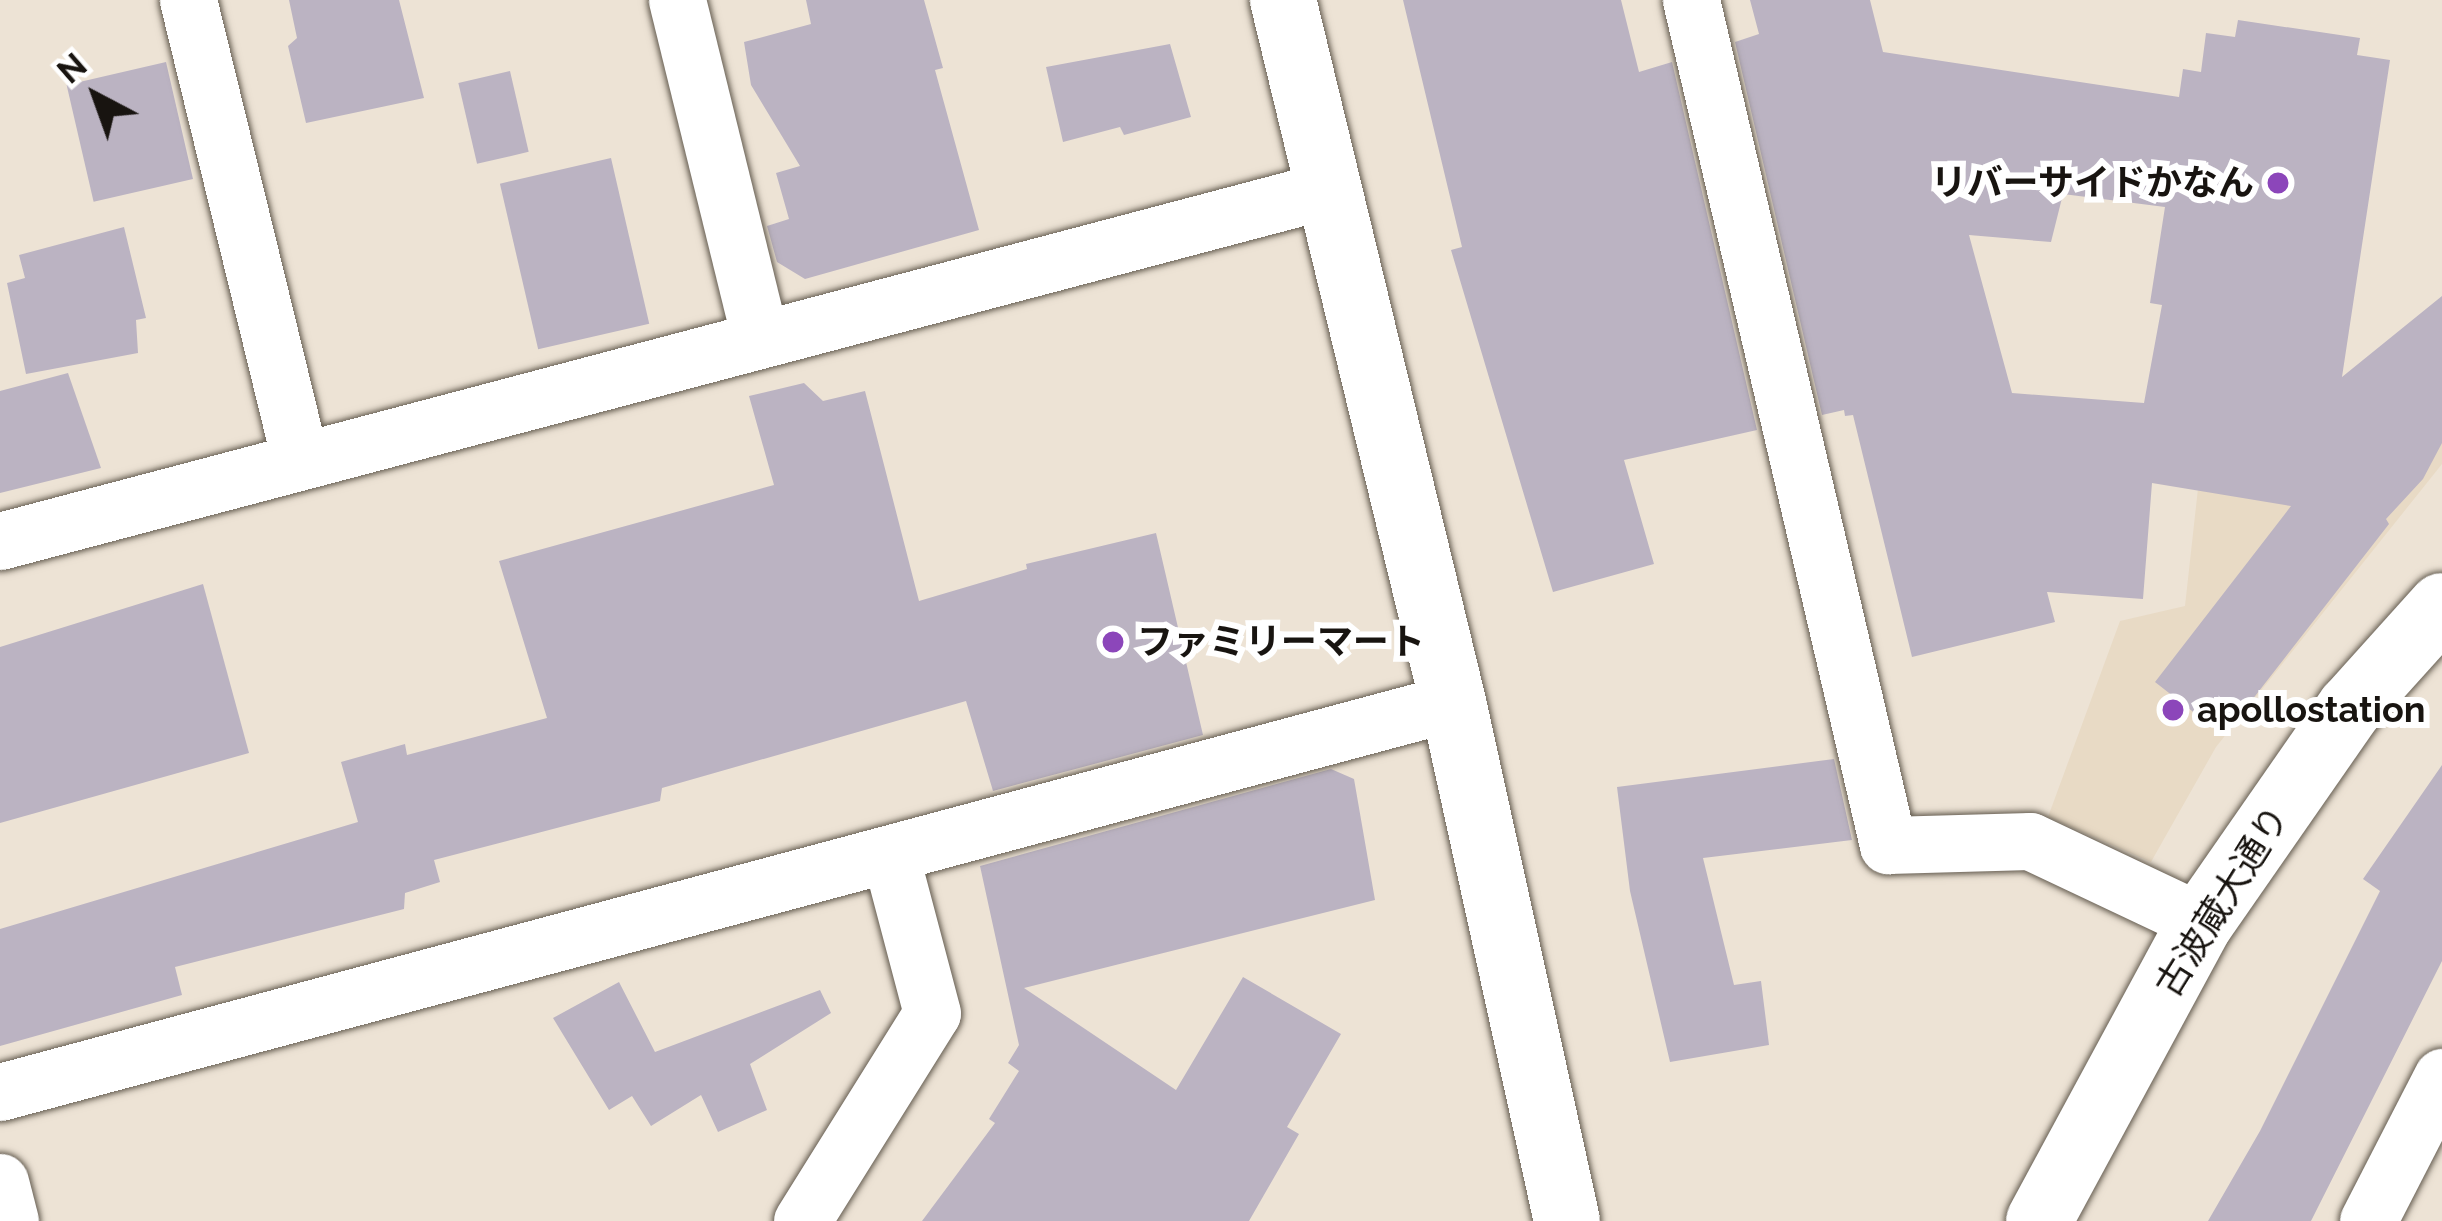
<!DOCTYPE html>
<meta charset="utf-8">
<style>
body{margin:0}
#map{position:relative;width:2442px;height:1221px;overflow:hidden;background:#ede3d5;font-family:Raleway,"Noto Sans JP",sans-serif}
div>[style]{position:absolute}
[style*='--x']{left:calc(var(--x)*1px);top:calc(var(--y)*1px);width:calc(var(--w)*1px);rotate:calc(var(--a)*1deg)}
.built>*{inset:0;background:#e8dac5}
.building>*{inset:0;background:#bbb3c2;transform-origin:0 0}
.roads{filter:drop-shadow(0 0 3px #645c50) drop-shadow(0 0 3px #645c50)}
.street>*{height:57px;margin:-28.5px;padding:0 28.5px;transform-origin:28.5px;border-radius:28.5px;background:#fff}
.secondary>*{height:66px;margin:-33px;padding:0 33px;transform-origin:33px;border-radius:33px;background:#fff}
.highway>*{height:66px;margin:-33px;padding:0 33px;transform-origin:33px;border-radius:33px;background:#fff}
.dots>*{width:33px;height:33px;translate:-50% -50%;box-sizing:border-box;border:6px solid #fff;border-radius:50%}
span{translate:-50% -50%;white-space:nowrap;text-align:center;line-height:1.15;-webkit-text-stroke:12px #fff;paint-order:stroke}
.poi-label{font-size:36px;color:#181410;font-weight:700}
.right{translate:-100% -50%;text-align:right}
.left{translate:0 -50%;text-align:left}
.street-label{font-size:36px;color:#181410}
.north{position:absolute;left:36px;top:36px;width:120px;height:120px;-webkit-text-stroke:9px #fff;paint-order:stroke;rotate:319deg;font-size:33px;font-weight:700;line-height:48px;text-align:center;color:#181410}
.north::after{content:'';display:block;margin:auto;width:42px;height:54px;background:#181410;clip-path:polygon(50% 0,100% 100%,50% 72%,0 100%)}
</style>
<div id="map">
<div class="built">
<i style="clip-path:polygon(2207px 407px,2442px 434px,2442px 464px,2216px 747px,2151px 862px,2048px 817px,2120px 621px,2185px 606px)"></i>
</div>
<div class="building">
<i style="clip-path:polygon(289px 0,399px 0,424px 98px,306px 123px,288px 46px,297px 38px)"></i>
<i style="clip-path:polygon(806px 0,924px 0,943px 68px,935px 70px,979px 230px,805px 279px,777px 262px,767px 226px,789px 219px,776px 173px,800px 166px,751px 85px,744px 42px,811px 24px)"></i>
<i style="clip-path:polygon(1403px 0,1621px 0,1639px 72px,1672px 62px,1757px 430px,1624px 460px,1654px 564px,1553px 592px,1451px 250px,1462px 247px)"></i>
<i style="clip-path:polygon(evenodd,1750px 0,1870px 0,1883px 52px,2179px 97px,2183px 69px,2201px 72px,2206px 33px,2235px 37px,2238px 20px,2360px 38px,2357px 55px,2390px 60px,2342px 377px,2442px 296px,2442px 443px,2423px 479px,2386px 519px,2389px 524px,2224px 736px,2155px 682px,2291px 506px,2152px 483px,2143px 599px,2047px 592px,2055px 622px,1912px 657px,1853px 415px,1845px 416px,1844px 410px,1822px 415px,1735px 42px,1759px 34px,1750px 0,2063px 194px,2165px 207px,2150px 303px,2162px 305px,2144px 403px,2012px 393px,1969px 235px,2051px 242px,2063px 194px)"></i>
<i style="clip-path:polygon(1170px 44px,1191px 117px,1124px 135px,1120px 127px,1063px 142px,1046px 67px)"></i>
<i style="left:166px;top:62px;width:120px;height:102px;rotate:77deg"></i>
<i style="left:510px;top:71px;width:83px;height:53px;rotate:77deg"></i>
<i style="left:611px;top:158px;width:170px;height:114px;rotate:77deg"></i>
<i style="clip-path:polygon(124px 227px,146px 318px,136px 320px,138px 353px,26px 374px,7px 283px,25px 278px,19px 255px)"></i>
<i style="clip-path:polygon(68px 373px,101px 468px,0 493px,0 391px)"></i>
<i style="clip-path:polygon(804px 383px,823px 401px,865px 391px,919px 601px,1027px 569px,1026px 564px,1156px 533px,1203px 735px,993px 791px,966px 701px,662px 788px,660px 801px,434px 860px,440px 882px,405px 893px,404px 909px,175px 967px,182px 995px,0 1046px,0 929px,358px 822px,341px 762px,405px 744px,407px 755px,547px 718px,499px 561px,774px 485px,749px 396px)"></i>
<i style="clip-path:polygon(203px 584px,249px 753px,0 823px,0 647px)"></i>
<i style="clip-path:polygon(1834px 759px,1852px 840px,1703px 858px,1734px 985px,1761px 981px,1769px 1045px,1670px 1062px,1630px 891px,1617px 787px)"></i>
<i style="clip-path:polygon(2442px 765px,2442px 961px,2311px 1221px,2208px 1221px,2260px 1131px,2380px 891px,2363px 879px)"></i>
<i style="clip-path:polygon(1331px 769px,1354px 779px,1375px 900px,1024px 988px,1176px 1090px,1243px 977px,1341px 1034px,1287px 1127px,1299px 1134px,1249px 1221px,922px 1221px,995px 1123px,989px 1119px,1019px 1071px,1008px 1063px,1019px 1045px,980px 866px)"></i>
<i style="clip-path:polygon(619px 982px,655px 1052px,820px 990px,831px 1013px,750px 1064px,767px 1110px,718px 1132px,701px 1095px,651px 1126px,632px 1096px,609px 1110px,553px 1018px)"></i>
</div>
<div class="roads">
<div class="street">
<i style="--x:188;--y:0;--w:474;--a:76.3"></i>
<i style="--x:677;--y:0;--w:349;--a:76.2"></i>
<i style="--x:1691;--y:0;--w:868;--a:76.88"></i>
<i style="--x:1888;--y:845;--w:142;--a:-1.6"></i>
<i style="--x:2030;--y:841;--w:189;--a:25.3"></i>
<i style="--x:0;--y:541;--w:1373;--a:-14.82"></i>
<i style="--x:0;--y:1092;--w:1504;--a:-15.02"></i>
<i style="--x:0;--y:1182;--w:40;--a:75.6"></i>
<i style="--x:802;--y:1221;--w:245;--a:-58"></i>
<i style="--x:932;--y:1013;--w:164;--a:-104.8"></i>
<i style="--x:2368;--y:1221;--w:162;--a:-62.8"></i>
</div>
<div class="secondary">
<i style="--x:1283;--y:0;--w:722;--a:76.39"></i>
<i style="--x:1453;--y:702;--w:531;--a:77.61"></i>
</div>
<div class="highway">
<i style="--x:2039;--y:1221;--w:340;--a:-61.6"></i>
<i style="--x:2201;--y:922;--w:261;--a:-55.2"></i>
<i style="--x:2350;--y:708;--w:137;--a:-48"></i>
</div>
</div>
<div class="dots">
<i style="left:2278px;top:183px;background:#8c46ba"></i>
<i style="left:1113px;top:642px;background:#8c46ba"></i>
<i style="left:2173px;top:710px;background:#8c46ba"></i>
</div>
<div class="poi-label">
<span class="right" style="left:2254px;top:183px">リバーサイドかなん</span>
<span class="left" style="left:1137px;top:642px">ファミリーマート</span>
<span class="left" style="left:2197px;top:710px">apollostation</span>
</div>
<div class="street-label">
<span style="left:2222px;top:901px;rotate:-58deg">古波蔵大通り</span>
</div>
<div class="north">N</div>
</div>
